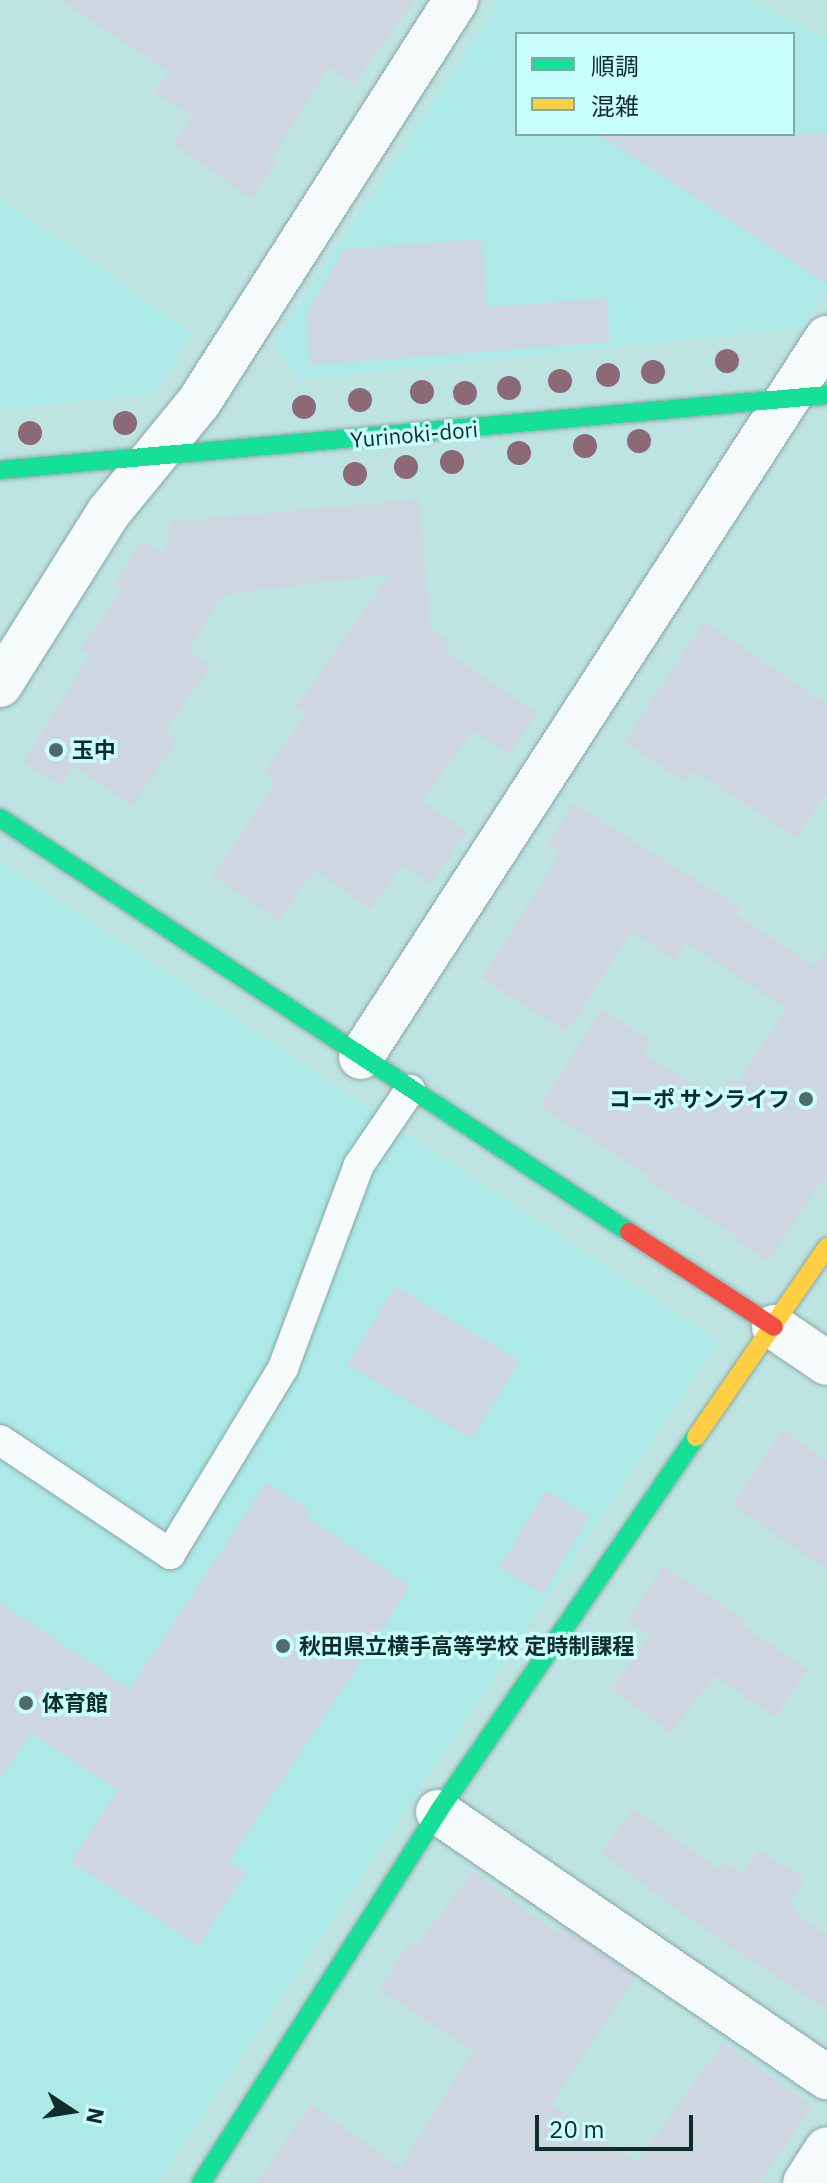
<!DOCTYPE html>
<meta charset="utf-8">
<style>
body{margin:0}
#map{position:relative;width:827px;height:2183px;overflow:hidden;background:#bee4e2;font-family:"IBM Plex Sans","Noto Sans JP",sans-serif}
div>[style]{position:absolute}
[style*='--x']{left:calc(var(--x)*1px);top:calc(var(--y)*1px);width:calc(var(--w)*1px);rotate:calc(var(--a)*1deg)}
.built>*{inset:0;background:#adeae7}
.building>*{inset:0;background:#cdd6e1;transform-origin:0 0}
.roads{filter:drop-shadow(0 0 2px #8aa8a7) drop-shadow(0 0 2px #8aa8a7)}
.lane>*{height:30px;margin:-15px;padding:0 15px;transform-origin:15px;border-radius:15px;background:#f5fbfb}
.street>*{height:44px;margin:-22px;padding:0 22px;transform-origin:22px;border-radius:22px;background:#f5fbfb}
.fast>*{height:18px;margin:-9px;padding:0 9px;transform-origin:9px;border-radius:9px;background:#16e098}
.slow>*{height:18px;margin:-9px;padding:0 9px;transform-origin:9px;border-radius:9px;background:#ffcf43}
.jam>*{height:18px;margin:-9px;padding:0 9px;transform-origin:9px;border-radius:9px;background:#f24e42}
.trees>*{width:24px;height:24px;margin:-12px;border-radius:50%;background:#8b6977}
.dots>*{width:22px;height:22px;translate:-50% -50%;box-sizing:border-box;border:4px solid #c8fefc;border-radius:50%}
span{translate:-50% -50%;white-space:nowrap;text-align:center;line-height:1.15;-webkit-text-stroke:7px #c8fefc;paint-order:stroke}
.street-label{font-size:22px;color:#102c2b}
.poi-label{font-size:22px;color:#102c2b;font-weight:700}
.left{translate:0 -50%;text-align:left}
.right{translate:-100% -50%;text-align:right}
.legend{position:absolute;left:515px;top:32px;width:280px;height:104px;box-sizing:border-box;background:#c8fefc;border:2px solid #7eaaa8;margin:0;padding:10px 14px;list-style:none;font-size:24px;color:#102c2b}
.legend li{display:flex;align-items:center;gap:16px;height:40px}
.legend b{width:40px;border:2px solid #7eaaa8}
.north{position:absolute;left:32px;top:2071px;width:80px;height:80px;-webkit-text-stroke:6px #c8fefc;paint-order:stroke;rotate:102deg;font-size:22px;font-weight:700;line-height:32px;text-align:center;color:#102c2b}
.north::after{content:'';display:block;margin:auto;width:28px;height:36px;background:#102c2b;clip-path:polygon(50% 0,100% 100%,50% 72%,0 100%)}
.scale{position:absolute;left:535px;top:2115px;width:158px;height:36px;box-sizing:border-box;border:4px solid #102c2b;border-top:0;padding-left:10px;font-size:24px;line-height:28px;white-space:nowrap;color:#102c2b;-webkit-text-stroke:6px #c8fefc;paint-order:stroke}
</style>
<div id="map">
<div class="built">
<i style="clip-path:polygon(evenodd,500px 0,751px 0,827px 38px,827px 288px,801px 328px,299px 379px,274px 344px,500px 0,517px 34px,793px 34px,793px 134px,517px 134px,517px 34px)"></i>
<i style="clip-path:polygon(0 198px,193px 333px,153px 394px,0 409px)"></i>
<i style="clip-path:polygon(0 862px,718px 1342px,157px 2183px,0 2183px)"></i>
</div>
<div class="building">
<i style="clip-path:polygon(60px 0,415px 0,353px 85px,329px 67px,272px 159px,276px 162px,251px 199px,173px 144px,193px 116px,154px 92px,169px 71px)"></i>
<i style="clip-path:polygon(598px 134px,827px 134px,827px 284px)"></i>
<i style="clip-path:polygon(482px 239px,487px 307px,607px 298px,610px 342px,310px 365px,306px 315px,344px 249px)"></i>
<i style="clip-path:polygon(419px 499px,431px 629px,449px 640px,443px 649px,537px 713px,509px 755px,473px 731px,423px 801px,467px 832px,431px 884px,403px 865px,370px 910px,315px 869px,279px 921px,212px 876px,276px 782px,264px 773px,306px 713px,296px 706px,390px 574px,223px 595px,188px 651px,211px 667px,165px 731px,177px 740px,133px 806px,73px 765px,61px 786px,23px 763px,89px 655px,80px 649px,122px 589px,114px 584px,142px 540px,164px 555px,171px 522px)"></i>
<i style="clip-path:polygon(704px 622px,827px 705px,827px 791px,796px 838px,693px 770px,685px 782px,624px 742px)"></i>
<i style="clip-path:polygon(573px 803px,741px 908px,737px 915px,815px 966px,827px 948px,827px 1173px,768px 1262px,735px 1239px,737px 1237px,647px 1180px,649px 1176px,540px 1107px,601px 1009px,651px 1040px,643px 1053px,715px 1098px,728px 1078px,737px 1084px,787px 1009px,686px 942px,675px 960px,631px 932px,567px 1032px,482px 979px,560px 852px,547px 845px)"></i>
<i style="left:395px;top:1286px;width:145px;height:92px;rotate:31deg"></i>
<i style="clip-path:polygon(783px 1430px,827px 1460px,827px 1570px,732px 1505px)"></i>
<i style="clip-path:polygon(266px 1482px,310px 1511px,306px 1517px,410px 1586px,229px 1861px,246px 1872px,198px 1946px,71px 1862px,117px 1790px,31px 1733px,0 1779px,0 1602px,130px 1689px)"></i>
<i style="left:546px;top:1490px;width:51px;height:91px;rotate:31deg"></i>
<i style="clip-path:polygon(663px 1566px,746px 1621px,742px 1626px,808px 1669px,776px 1717px,714px 1676px,671px 1733px,611px 1689px,650px 1635px,627px 1620px)"></i>
<i style="clip-path:polygon(633px 1808px,720px 1870px,725px 1862px,743px 1873px,758px 1849px,805px 1879px,790px 1903px,797px 1908px,794px 1912px,827px 1935px,827px 2010px,717px 1938px,601px 1853px)"></i>
<i style="clip-path:polygon(473px 1871px,557px 1934px,562px 1926px,636px 1977px,551px 2104px,636px 2163px,723px 2043px,813px 2106px,759px 2183px,256px 2183px,311px 2104px,400px 2167px,473px 2051px,379px 1990px,409px 1943px,415px 1947px)"></i>
</div>
<div class="roads">
<div class="lane">
<i style="--x:0;--y:1440;--w:205;--a:33.8"></i>
<i style="--x:170;--y:1554;--w:218;--a:-58.7"></i>
<i style="--x:283;--y:1368;--w:217;--a:-69.5"></i>
<i style="--x:359;--y:1165;--w:91;--a:-55.8"></i>
</div>
<div class="street">
<i style="--x:0;--y:685;--w:204;--a:-57.8"></i>
<i style="--x:109;--y:512;--w:142;--a:-50.7"></i>
<i style="--x:199;--y:402;--w:477;--a:-57.4"></i>
<i style="--x:361;--y:1057;--w:857;--a:-57.05"></i>
<i style="--x:774;--y:1327;--w:64;--a:34.2"></i>
<i style="--x:438;--y:1812;--w:471;--a:34.3"></i>
<i style="--x:805;--y:2183;--w:40;--a:-57.1"></i>
</div>
<div class="fast">
<i style="--x:0;--y:470;--w:830;--a:-5.18"></i>
<i style="--x:0;--y:818;--w:753;--a:33.35"></i>
<i style="--x:201;--y:2183;--w:440;--a:-57.4"></i>
<i style="--x:438;--y:1812;--w:455;--a:-55.5"></i>
</div>
<div class="slow">
<i style="--x:696;--y:1437;--w:231;--a:-55.4"></i>
</div>
<div class="jam">
<i style="--x:629;--y:1232;--w:173;--a:33.2"></i>
</div>
</div>
<div class="trees">
<i style="left:727px;top:361px"></i>
<i style="left:653px;top:372px"></i>
<i style="left:608px;top:375px"></i>
<i style="left:560px;top:381px"></i>
<i style="left:509px;top:388px"></i>
<i style="left:422px;top:392px"></i>
<i style="left:465px;top:393px"></i>
<i style="left:360px;top:400px"></i>
<i style="left:304px;top:407px"></i>
<i style="left:125px;top:423px"></i>
<i style="left:30px;top:433px"></i>
<i style="left:639px;top:441px"></i>
<i style="left:585px;top:446px"></i>
<i style="left:519px;top:453px"></i>
<i style="left:452px;top:462px"></i>
<i style="left:406px;top:467px"></i>
<i style="left:355px;top:474px"></i>
</div>
<div class="dots">
<i style="left:56px;top:750px;background:#4d6c6b"></i>
<i style="left:806px;top:1099px;background:#4d6c6b"></i>
<i style="left:283px;top:1646px;background:#4d6c6b"></i>
<i style="left:26px;top:1703px;background:#4d6c6b"></i>
</div>
<div class="street-label">
<span style="left:414px;top:434px;rotate:-5deg">Yurinoki-dori</span>
</div>
<div class="poi-label">
<span class="left" style="left:72px;top:750px">玉中</span>
<span class="right" style="left:790px;top:1099px">コーポ サンライフ</span>
<span class="left" style="left:299px;top:1646px">秋田県立横手高等学校 定時制課程</span>
<span class="left" style="left:42px;top:1703px">体育館</span>
</div>
<ul class="legend">
<li><b style="height:10px;background:#16e098"></b>順調</li>
<li><b style="height:10px;background:#ffcf43"></b>混雑</li>
</ul>
<div class="north">N</div>
<div class="scale">20 m</div>
</div>
